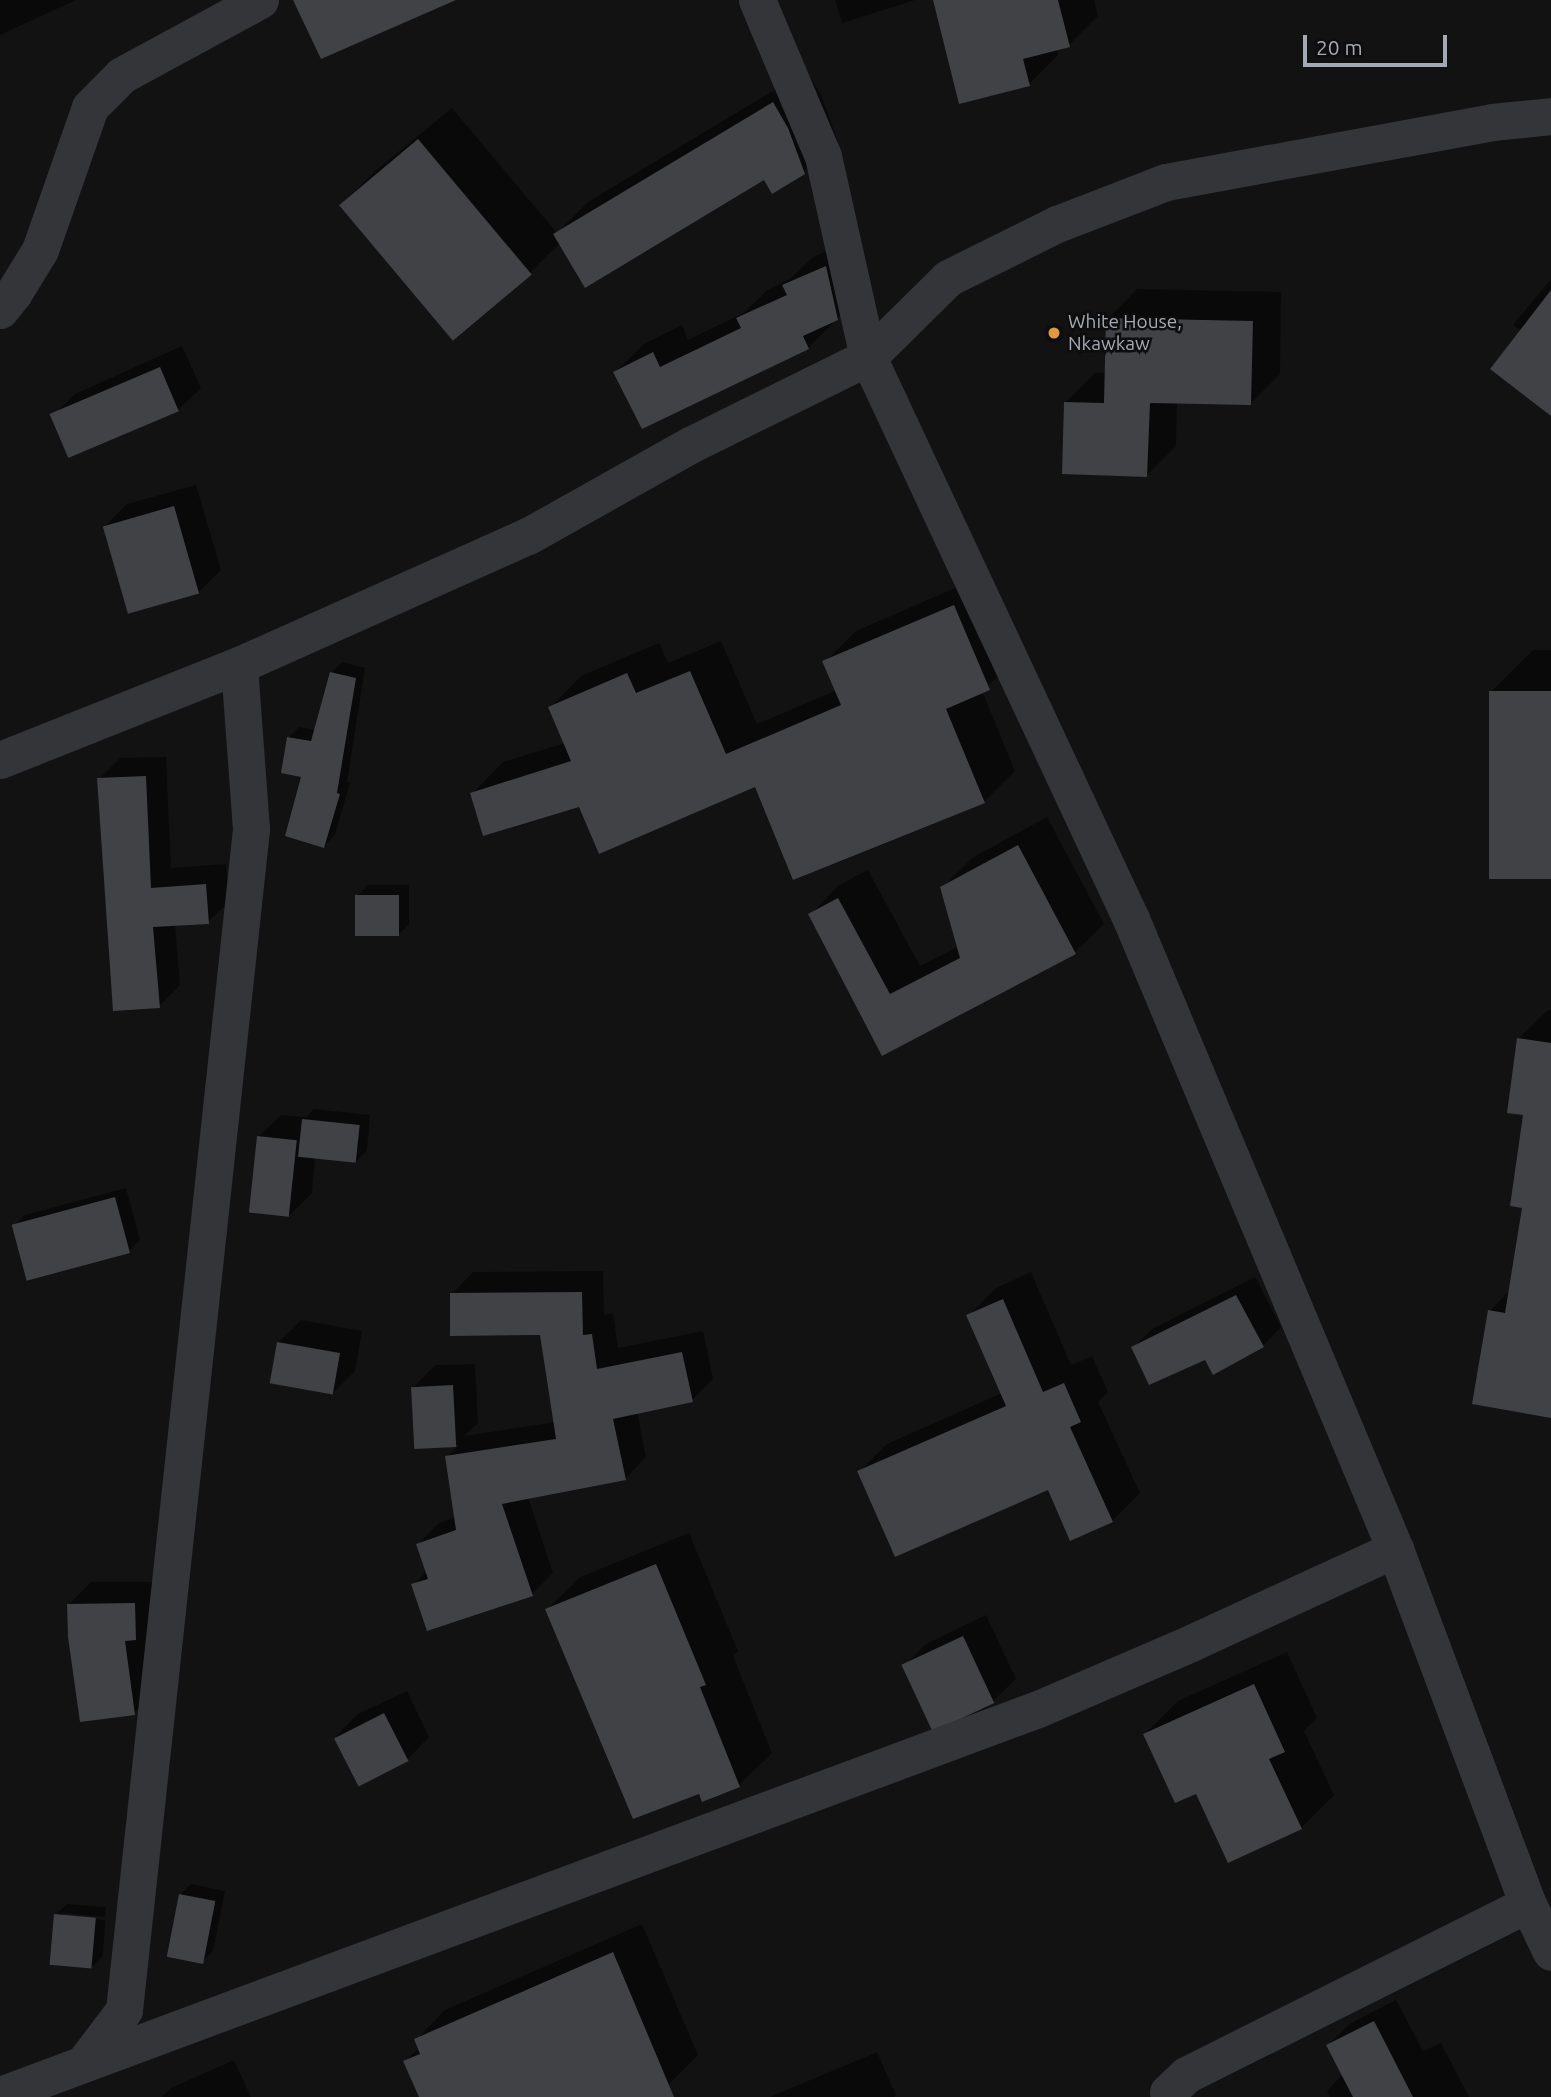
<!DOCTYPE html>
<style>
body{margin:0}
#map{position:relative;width:1551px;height:2097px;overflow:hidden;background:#121213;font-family:Ubuntu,sans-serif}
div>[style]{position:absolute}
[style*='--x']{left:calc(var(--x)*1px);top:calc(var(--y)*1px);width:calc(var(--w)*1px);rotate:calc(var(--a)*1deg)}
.shadow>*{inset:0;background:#0007}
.building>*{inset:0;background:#414246;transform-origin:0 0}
.street>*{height:37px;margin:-18.5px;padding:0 18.5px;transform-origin:18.5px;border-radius:18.5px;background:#343538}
.dots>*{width:19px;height:19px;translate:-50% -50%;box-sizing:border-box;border:4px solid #0d0d0e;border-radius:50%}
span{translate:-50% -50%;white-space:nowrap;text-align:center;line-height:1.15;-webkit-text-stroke:5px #0d0d0e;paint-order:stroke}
.poi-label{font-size:19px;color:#a5aab2}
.left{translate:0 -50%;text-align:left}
.scale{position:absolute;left:1303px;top:35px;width:144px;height:32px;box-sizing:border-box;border:4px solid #a5aab2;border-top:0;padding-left:9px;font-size:21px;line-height:24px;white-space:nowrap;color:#a5aab2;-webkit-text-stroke:5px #0d0d0e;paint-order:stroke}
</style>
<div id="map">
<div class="shadow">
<i style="clip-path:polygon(0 0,76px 0,0 35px)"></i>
<i style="clip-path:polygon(835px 0,915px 0,842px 23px)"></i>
<i style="clip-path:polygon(934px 0,1094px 0,1098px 16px,1069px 45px,1057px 49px,1058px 55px,1029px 84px)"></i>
<i style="clip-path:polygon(806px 71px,821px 95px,837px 139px,804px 172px,764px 178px,560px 243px,530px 273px,453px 339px,341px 205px,374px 172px,452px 108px,557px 233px,588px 202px)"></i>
<i style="clip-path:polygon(854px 239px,866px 290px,808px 348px,642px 427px,615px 372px,644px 344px,682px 325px,688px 340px,745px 312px,767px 290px,790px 279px,813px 257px)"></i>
<i style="clip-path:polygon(1551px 279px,1551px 413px,1522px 331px,1513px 325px)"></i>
<i style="clip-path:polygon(1137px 289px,1281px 292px,1280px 374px,1251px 403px,1177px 402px,1176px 446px,1146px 476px,1066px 402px,1095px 373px,1106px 373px,1108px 319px)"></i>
<i style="clip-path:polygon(182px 346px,201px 388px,178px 410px,53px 416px,75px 394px)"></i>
<i style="clip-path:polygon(196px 485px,221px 570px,199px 592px,129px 612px,105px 526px,127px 504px)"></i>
<i style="clip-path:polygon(985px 575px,1020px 657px,982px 691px,1015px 771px,984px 802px,756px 785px,580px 805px,472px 794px,503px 762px,565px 743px,550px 708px,581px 676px,659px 643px,668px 663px,721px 641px,757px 724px,837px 690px,825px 662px,856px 631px)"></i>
<i style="clip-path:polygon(1533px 650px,1551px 650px,1551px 877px,1491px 692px)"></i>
<i style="clip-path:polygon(342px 662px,365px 668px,347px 782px,350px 783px,335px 835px,324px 846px,303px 775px,288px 738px,299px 727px,316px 730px,331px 673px)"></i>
<i style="clip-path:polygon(166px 757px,171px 868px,226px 864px,229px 902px,208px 922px,175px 924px,180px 985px,159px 1006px,99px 779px,120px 758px)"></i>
<i style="clip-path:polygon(1047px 817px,1104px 924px,1074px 953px,883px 1054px,810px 915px,839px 885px,868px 870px,920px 966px,959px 946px,942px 888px,972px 858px)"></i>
<i style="clip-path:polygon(368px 885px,409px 885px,409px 924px,398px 935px,357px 896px)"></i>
<i style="clip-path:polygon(1548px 1010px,1551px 1010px,1551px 1416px,1490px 1311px,1510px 1290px,1524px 1206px,1524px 1113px,1518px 1039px)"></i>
<i style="clip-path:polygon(314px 1109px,370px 1115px,367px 1150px,357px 1161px,315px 1157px,312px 1193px,290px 1215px,258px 1137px,281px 1115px,306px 1117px)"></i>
<i style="clip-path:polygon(126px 1188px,140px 1240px,129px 1251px,14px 1226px,25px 1215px)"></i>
<i style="clip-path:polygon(603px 1271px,604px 1315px,613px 1313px,618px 1348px,703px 1331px,713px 1379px,692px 1400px,637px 1412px,646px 1457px,625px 1479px,528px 1497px,553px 1573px,532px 1594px,413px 1585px,427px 1571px,418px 1544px,439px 1523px,456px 1517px,447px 1457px,459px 1445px,416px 1447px,413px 1388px,435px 1365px,475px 1364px,478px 1423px,464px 1436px,555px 1422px,542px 1333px,452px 1294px,473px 1272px)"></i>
<i style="clip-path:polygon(1031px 1272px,1071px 1365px,1092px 1356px,1108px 1392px,1098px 1402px,1140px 1493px,1112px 1521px,1049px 1488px,859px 1472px,887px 1444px,1002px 1393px,968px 1316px,996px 1288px)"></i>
<i style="clip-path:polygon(1255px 1277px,1281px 1327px,1263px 1346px,1206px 1358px,1133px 1348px,1152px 1329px)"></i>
<i style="clip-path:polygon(301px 1320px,362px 1331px,355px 1371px,333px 1393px,278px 1343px)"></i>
<i style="clip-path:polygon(689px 1533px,738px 1651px,733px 1656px,772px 1753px,739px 1785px,700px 1791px,547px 1610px,580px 1577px)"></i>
<i style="clip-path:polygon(91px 1582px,157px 1582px,156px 1691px,134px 1713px,69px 1604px)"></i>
<i style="clip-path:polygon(986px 1615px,1016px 1679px,993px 1701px,931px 1724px,904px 1666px,926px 1644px)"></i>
<i style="clip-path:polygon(1287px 1652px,1317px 1718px,1304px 1731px,1334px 1795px,1301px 1828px,1197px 1792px,1145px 1734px,1178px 1701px)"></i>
<i style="clip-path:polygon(407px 1691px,429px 1737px,407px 1760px,336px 1736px,358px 1714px)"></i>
<i style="clip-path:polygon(191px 1884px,225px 1891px,213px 1951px,202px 1962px,180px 1895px)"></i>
<i style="clip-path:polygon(evenodd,67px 1904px,106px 1907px,103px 1956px,92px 1967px,56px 1914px,67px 1904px,63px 1913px,105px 1917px,105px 1920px,63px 1916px,63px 1913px)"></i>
<i style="clip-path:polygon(642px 1924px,698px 2055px,668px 2085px,639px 2097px,421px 2097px,405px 2061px,419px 2048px,416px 2040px,445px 2010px)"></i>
<i style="clip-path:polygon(1396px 2000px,1423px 2051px,1441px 2043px,1469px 2097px,1330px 2097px,1327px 2091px,1343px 2074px,1328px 2045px,1351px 2023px)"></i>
<i style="clip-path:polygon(877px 2052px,896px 2095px,894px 2097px,770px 2097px)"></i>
<i style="clip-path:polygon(234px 2060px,251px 2097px,162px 2097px,171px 2088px)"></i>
</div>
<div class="building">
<i style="clip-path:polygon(293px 0,456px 0,321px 59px)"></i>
<i style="clip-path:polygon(933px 0,1058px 0,1070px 47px,1023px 59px,1030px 86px,959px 104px)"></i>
<i style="clip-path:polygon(773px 102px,788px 128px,805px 174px,772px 194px,764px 180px,585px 288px,553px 234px)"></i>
<i style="left:418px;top:139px;width:177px;height:103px;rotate:50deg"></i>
<i style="clip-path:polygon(826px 266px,838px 320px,803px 336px,809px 349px,642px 429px,613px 372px,653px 352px,660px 367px,741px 328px,736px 318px,787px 295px,782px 285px)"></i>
<i style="clip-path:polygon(1551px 290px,1551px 416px,1490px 369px)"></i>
<i style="clip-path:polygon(1106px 318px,1253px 321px,1251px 405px,1150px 403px,1147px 477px,1062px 474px,1064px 402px,1104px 403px)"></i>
<i style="left:160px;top:367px;width:48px;height:120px;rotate:67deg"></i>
<i style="left:174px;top:506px;width:91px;height:74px;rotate:74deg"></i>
<i style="clip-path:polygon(954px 605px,990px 690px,946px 709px,985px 803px,793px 880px,755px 787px,599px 854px,579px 807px,483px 836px,470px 793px,571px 761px,548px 707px,627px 673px,636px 693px,690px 671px,726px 754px,841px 705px,822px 661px)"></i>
<i style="clip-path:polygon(330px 672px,356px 678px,337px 793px,340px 794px,324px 848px,285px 836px,301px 777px,281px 773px,287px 737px,311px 741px)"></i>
<i style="left:1551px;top:691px;width:188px;height:62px;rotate:90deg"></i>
<i style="clip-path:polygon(146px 776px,151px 888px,206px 884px,209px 924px,153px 927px,160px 1008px,113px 1011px,97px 778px)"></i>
<i style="clip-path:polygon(1018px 845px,1076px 954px,882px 1056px,808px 914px,838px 898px,890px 994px,960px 958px,940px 887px)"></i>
<i style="left:355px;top:895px;width:44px;height:41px"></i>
<i style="clip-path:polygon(1517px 1038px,1551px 1043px,1551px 1418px,1472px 1404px,1488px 1310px,1505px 1313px,1522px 1208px,1510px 1206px,1523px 1115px,1507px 1113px)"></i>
<i style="left:302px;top:1119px;width:58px;height:38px;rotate:6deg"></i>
<i style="left:257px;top:1136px;width:40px;height:77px;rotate:6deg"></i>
<i style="left:115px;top:1197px;width:58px;height:107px;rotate:75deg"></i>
<i style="clip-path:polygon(582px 1292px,583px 1335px,592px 1334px,597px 1369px,682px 1352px,693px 1402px,613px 1419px,626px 1480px,502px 1504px,533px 1596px,427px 1631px,411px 1584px,428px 1579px,416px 1544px,456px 1530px,445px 1456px,556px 1439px,540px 1335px,450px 1336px,450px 1293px)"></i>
<i style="clip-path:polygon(1236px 1295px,1264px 1347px,1213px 1375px,1205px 1360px,1149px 1385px,1131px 1347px)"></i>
<i style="clip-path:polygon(1003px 1299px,1043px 1392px,1064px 1383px,1081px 1422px,1070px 1427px,1113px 1522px,1070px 1541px,1048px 1490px,895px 1557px,857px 1471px,1006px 1406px,966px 1315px)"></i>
<i style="left:277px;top:1342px;width:64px;height:42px;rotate:10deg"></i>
<i style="left:453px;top:1385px;width:62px;height:42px;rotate:87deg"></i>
<i style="clip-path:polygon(656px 1564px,706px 1685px,700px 1687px,740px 1787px,702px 1802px,699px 1794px,633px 1819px,545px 1609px)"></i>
<i style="clip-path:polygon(135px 1603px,136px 1640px,125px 1641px,135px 1715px,80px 1722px,68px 1637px,67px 1604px)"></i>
<i style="left:963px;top:1636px;width:74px;height:68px;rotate:65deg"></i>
<i style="clip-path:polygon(1254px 1684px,1285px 1752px,1269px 1759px,1302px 1829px,1228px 1863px,1196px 1794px,1175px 1803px,1143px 1734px)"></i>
<i style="left:384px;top:1713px;width:54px;height:56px;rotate:63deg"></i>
<i style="left:179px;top:1894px;width:37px;height:64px;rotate:11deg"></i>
<i style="left:54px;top:1914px;width:42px;height:51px;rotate:5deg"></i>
<i style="clip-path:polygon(613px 1952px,674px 2097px,419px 2097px,403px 2061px,420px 2054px,414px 2039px)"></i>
<i style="clip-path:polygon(1374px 2021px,1413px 2097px,1353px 2097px,1326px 2045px)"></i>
</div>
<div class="street">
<i style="--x:757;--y:0;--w:169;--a:67.1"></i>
<i style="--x:823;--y:156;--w:206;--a:77.4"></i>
<i style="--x:868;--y:357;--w:620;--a:64.92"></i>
<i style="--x:1131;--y:919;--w:683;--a:67.26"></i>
<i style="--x:1395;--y:1549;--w:379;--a:69.5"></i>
<i style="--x:1528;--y:1904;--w:53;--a:64.4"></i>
<i style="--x:0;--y:310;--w:21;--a:-51"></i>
<i style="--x:13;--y:294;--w:52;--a:-58.5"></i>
<i style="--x:40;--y:250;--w:151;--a:-70.7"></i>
<i style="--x:90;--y:107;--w:45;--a:-45"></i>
<i style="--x:122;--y:75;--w:157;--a:-28.5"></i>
<i style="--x:0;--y:760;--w:257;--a:-21.7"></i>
<i style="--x:239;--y:665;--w:316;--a:-24.1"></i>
<i style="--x:528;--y:536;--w:186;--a:-29.3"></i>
<i style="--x:690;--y:445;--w:199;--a:-26.3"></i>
<i style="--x:868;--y:357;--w:112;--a:-44.6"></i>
<i style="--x:948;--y:278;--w:122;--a:-26.4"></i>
<i style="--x:1057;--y:224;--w:117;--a:-21.1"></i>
<i style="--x:1166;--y:182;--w:331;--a:-10.4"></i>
<i style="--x:1492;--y:122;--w:59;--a:-5.8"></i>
<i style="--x:84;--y:2063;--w:66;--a:-53"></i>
<i style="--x:124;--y:2010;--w:1188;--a:-83.86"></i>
<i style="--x:251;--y:829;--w:164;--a:-94.2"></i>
<i style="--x:1168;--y:2092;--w:25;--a:-43"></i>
<i style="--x:1186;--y:2075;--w:382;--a:-26.6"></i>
<i style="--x:0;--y:2095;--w:1107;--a:-20.4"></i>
<i style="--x:1038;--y:1709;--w:167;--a:-23.3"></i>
<i style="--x:1191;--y:1643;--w:225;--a:-24.7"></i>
</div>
<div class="dots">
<i style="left:1054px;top:333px;background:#de9a40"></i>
</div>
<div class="poi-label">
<span class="left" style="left:1068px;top:333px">White House,<br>Nkawkaw</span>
</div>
<div class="scale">20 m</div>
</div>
